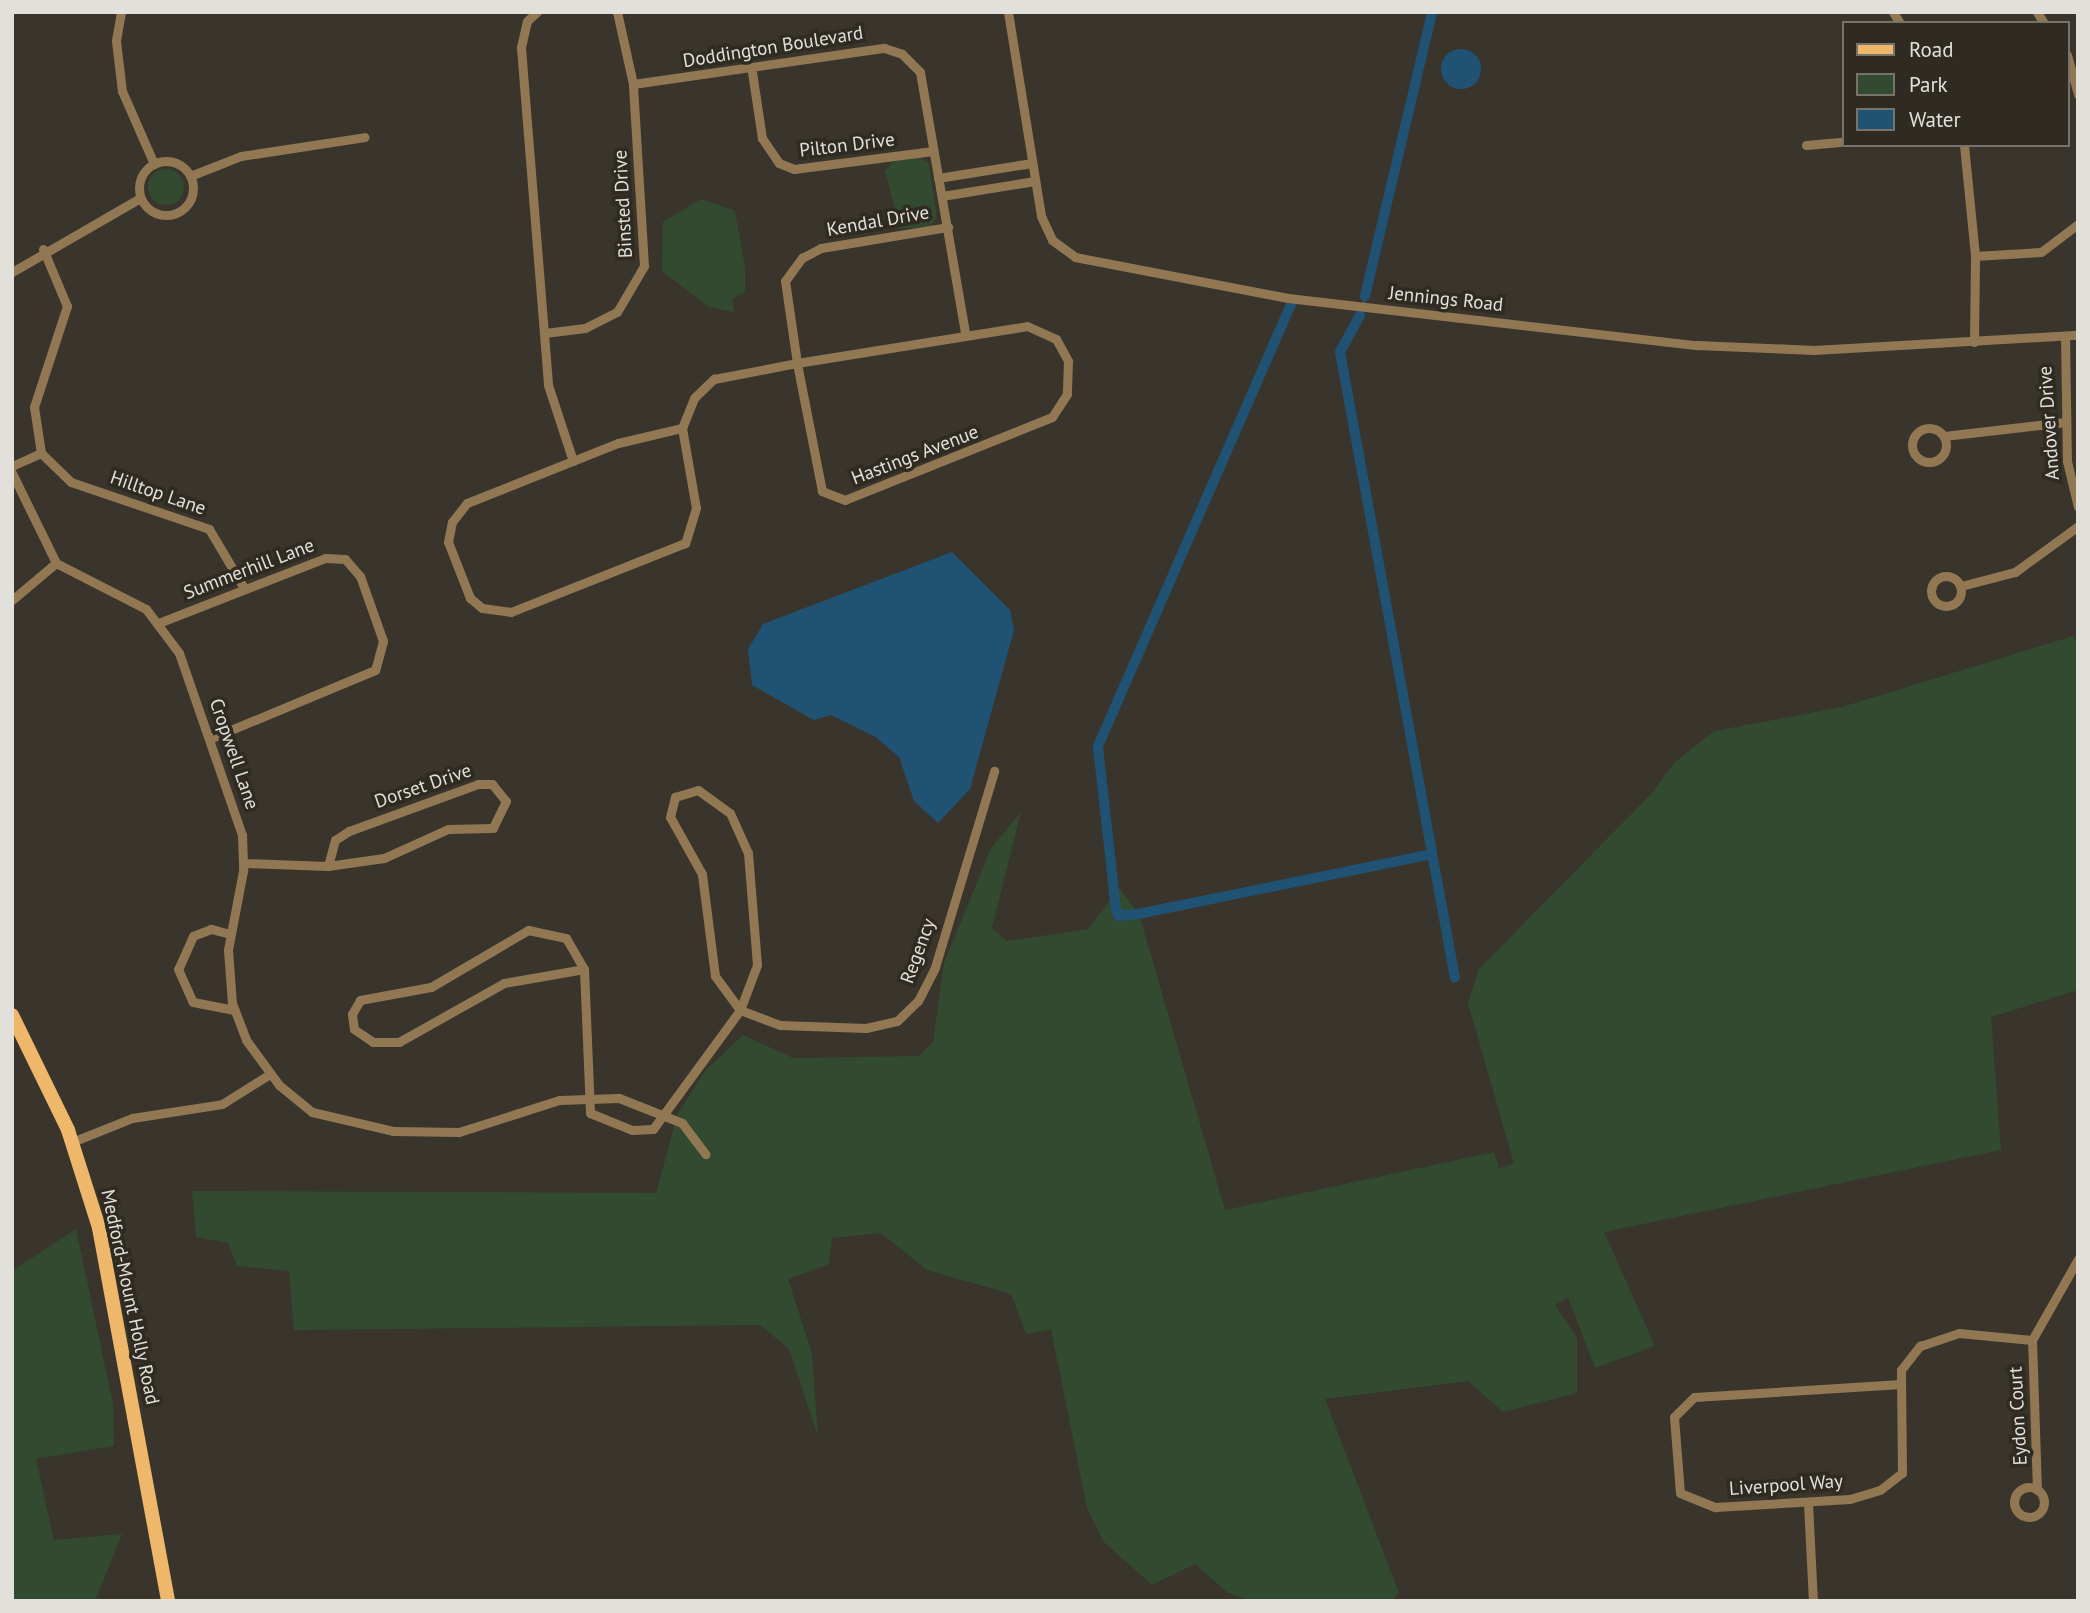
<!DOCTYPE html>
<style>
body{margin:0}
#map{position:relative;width:2090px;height:1613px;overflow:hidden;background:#39352c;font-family:"PT Sans",sans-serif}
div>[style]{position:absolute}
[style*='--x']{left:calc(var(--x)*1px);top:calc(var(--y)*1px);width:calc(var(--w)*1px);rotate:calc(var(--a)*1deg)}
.green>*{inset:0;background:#324a2f}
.round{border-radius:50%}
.water>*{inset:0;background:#205373}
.stream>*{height:2.5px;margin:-1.25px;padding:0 1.25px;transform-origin:1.25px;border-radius:1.25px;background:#205373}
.canal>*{height:10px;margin:-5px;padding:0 5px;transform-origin:5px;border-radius:5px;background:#205373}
.minor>*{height:9px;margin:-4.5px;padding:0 4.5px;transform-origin:4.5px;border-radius:4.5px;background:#927753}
.minor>.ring{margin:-4.5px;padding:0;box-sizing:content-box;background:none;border:9px solid #927753;border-radius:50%}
.primary>*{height:14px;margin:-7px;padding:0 7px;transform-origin:7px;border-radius:7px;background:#efb769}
span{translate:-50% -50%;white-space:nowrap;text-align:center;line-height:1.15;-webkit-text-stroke:7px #2f2b22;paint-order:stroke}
.street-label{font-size:19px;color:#e2e0da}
.frame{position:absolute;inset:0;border:14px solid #e2e0da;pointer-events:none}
.legend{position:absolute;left:1842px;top:21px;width:228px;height:126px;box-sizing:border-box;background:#2f2b22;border:2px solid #77736c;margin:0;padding:9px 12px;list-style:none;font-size:21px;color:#e2e0da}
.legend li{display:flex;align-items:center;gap:14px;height:35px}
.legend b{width:35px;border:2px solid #77736c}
</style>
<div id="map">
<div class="green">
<i style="clip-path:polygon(919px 157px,929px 164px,937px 218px,930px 226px,900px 229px,885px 171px,893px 162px)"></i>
<i class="round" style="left:148px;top:169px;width:36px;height:36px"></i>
<i style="clip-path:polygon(701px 199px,735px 211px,745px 268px,745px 292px,732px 299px,734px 312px,709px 307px,662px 271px,663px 222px)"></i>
<i style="clip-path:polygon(2073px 636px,2078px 643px,2078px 990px,1991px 1017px,2001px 1150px,1604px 1232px,1655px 1346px,1595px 1368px,1568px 1297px,1555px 1305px,1577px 1338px,1577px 1393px,1503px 1412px,1468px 1381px,1325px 1399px,1399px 1593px,1392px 1601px,1254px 1601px,1228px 1593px,1195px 1564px,1152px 1585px,1104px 1542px,1087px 1508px,1051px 1329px,1026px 1334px,1011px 1294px,927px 1270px,881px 1233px,832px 1238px,829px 1264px,788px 1279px,812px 1353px,818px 1437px,789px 1349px,760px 1325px,294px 1330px,289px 1271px,237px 1266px,228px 1243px,196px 1237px,192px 1191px,656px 1193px,678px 1113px,705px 1071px,743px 1035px,793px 1058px,919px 1056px,933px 1042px,944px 963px,991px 848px,1021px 812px,992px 928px,1007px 941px,1088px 929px,1119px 888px,1139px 914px,1225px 1210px,1494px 1152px,1499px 1168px,1514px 1164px,1468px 1003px,1479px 969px,1651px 794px,1674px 763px,1714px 731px,1842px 707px)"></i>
<i style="clip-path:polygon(76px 1229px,113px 1404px,114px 1446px,36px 1459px,54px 1540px,122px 1534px,95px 1601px,12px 1601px,12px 1271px)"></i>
</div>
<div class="water">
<i class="round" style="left:1441px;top:49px;width:40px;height:40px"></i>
<i style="clip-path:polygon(952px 552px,1010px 610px,1014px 630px,970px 789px,938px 823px,914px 801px,899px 757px,874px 736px,831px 715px,814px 720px,752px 685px,748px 649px,763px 624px)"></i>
</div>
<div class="stream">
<i style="--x:1360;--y:315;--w:20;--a:-75"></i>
</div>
<div class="canal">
<i style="--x:1365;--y:296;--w:292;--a:-76.7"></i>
<i style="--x:1292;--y:302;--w:485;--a:113.6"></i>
<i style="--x:1098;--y:747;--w:163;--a:83.7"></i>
<i style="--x:1116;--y:909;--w:8;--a:67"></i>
<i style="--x:1119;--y:916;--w:19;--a:-6"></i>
<i style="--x:1138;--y:914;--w:300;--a:-11.5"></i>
<i style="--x:1360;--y:315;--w:42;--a:118.4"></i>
<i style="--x:1340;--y:352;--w:636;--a:79.59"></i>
</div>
<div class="minor">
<i style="--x:121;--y:12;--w:29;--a:100"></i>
<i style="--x:116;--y:41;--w:50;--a:83.2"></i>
<i style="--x:122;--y:91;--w:80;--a:66.3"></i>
<i style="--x:537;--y:12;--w:13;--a:138"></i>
<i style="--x:527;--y:21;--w:28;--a:103"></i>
<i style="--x:521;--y:48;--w:338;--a:85.4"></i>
<i style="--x:548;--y:385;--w:80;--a:71.8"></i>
<i style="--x:1008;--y:12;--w:207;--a:80.8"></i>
<i style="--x:1041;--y:216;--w:26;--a:65"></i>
<i style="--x:1052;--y:240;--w:29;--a:36"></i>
<i style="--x:1075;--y:257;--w:217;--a:10.9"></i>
<i style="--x:1288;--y:298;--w:412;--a:6.6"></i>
<i style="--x:1697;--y:345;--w:117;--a:2.4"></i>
<i style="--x:1814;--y:350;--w:264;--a:-3.3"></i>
<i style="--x:1893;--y:12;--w:13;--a:58"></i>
<i style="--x:2037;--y:12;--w:13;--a:58"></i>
<i style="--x:2067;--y:55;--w:41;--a:74.2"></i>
<i style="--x:752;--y:72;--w:67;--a:81.4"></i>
<i style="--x:762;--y:138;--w:30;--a:56"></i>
<i style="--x:779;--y:163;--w:16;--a:22"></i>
<i style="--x:794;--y:169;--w:140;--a:-7.4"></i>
<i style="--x:633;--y:84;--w:254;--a:-8.2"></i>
<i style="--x:884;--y:48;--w:19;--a:18"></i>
<i style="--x:902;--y:54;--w:25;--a:45"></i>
<i style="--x:920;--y:72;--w:265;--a:80.2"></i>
<i style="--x:1806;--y:145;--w:37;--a:-5"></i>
<i style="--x:1964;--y:145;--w:112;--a:84.3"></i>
<i style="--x:1975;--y:256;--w:66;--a:-3.5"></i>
<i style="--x:2041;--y:252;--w:46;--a:-37.1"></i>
<i class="ring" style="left:139px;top:161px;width:45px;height:45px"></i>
<i style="--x:190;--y:176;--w:55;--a:-21.4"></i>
<i style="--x:241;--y:156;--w:125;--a:-8.7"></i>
<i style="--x:938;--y:178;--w:95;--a:-9.1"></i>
<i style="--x:942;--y:196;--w:94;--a:-9.2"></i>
<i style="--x:43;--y:249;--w:62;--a:67.2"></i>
<i style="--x:67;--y:306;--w:106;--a:108.1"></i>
<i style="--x:34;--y:407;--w:47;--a:81.3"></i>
<i style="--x:41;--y:453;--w:42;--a:44"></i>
<i style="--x:71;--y:482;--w:146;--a:18.8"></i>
<i style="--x:209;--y:529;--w:69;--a:59.3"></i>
<i style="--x:12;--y:272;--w:148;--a:-30"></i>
<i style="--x:1027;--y:326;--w:32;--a:24"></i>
<i style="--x:1056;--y:339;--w:25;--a:61"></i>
<i style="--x:1068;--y:361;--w:33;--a:92"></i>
<i style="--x:1067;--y:394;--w:27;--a:123"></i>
<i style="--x:1052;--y:417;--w:223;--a:158.2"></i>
<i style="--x:845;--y:500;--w:25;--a:-159"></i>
<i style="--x:822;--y:491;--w:130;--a:-101.1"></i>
<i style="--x:797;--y:363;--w:233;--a:-9.1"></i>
<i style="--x:545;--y:333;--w:40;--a:-7.1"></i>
<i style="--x:585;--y:328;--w:36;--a:-27"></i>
<i style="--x:617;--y:312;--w:53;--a:-59.6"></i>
<i style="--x:644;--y:266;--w:182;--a:-93.5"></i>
<i style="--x:633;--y:84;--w:74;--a:-102.5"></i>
<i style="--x:2065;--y:336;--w:125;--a:89.1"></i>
<i style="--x:2067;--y:461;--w:47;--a:76.6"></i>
<i style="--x:1974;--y:342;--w:86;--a:-89.3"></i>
<i style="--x:682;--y:428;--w:81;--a:80.1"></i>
<i style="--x:696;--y:508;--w:37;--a:107"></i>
<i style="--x:685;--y:543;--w:187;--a:158.4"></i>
<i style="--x:511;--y:612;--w:29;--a:-172"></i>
<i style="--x:482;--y:608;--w:16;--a:-140"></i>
<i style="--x:470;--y:598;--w:60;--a:-111.4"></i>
<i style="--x:448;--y:542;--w:20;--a:-79"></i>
<i style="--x:452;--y:522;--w:24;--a:-52"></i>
<i style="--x:467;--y:503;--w:162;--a:-21.7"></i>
<i style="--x:618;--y:443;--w:66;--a:-13.2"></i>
<i style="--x:682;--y:428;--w:32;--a:-68"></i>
<i style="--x:694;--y:398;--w:28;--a:-44"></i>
<i style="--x:714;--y:379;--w:85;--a:-10.9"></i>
<i style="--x:797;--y:363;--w:83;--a:-98.3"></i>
<i style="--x:785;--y:281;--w:29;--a:-54"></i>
<i style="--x:802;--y:258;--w:21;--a:-28"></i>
<i style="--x:821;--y:248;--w:129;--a:-9.4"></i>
<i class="ring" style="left:1912px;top:428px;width:25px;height:25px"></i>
<i style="--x:1944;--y:436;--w:122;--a:-6.6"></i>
<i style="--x:12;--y:466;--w:32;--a:-24"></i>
<i style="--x:12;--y:473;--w:100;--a:63.9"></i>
<i style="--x:56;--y:563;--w:101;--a:27.1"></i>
<i style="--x:146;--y:609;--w:55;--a:53.1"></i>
<i style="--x:179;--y:653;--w:193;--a:70.9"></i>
<i style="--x:242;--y:835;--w:36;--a:88"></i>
<i style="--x:243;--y:871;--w:80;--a:100.8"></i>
<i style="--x:228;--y:950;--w:53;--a:85.7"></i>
<i style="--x:232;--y:1003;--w:40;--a:69"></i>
<i style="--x:246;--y:1040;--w:56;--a:53.7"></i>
<i style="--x:279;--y:1085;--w:43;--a:39.3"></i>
<i style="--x:312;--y:1112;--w:83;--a:13.2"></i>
<i style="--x:393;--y:1131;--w:66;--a:0.9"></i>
<i style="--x:459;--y:1132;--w:105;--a:-17.7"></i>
<i style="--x:559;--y:1100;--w:60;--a:-1.9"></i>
<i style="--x:619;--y:1098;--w:68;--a:21.6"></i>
<i style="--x:682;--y:1123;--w:39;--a:53"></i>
<i class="ring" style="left:1931px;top:576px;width:21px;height:21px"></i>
<i style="--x:1961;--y:586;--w:56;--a:-14.5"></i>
<i style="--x:2015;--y:572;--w:78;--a:-36.1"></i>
<i style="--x:12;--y:600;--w:57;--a:-40.1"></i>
<i style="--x:161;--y:622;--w:176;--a:-21.3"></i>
<i style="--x:325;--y:558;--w:20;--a:3"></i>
<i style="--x:345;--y:559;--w:23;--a:49"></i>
<i style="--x:360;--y:576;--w:69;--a:70.5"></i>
<i style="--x:383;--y:641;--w:30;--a:105"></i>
<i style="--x:375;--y:670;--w:177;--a:157.4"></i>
<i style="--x:478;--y:784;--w:14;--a:0"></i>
<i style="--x:492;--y:784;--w:22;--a:51"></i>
<i style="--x:506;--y:801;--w:30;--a:116"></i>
<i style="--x:493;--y:828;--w:45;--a:178.7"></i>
<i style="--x:448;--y:829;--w:70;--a:155.6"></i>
<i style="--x:384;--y:858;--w:57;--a:171.9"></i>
<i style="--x:328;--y:866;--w:27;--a:-75"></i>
<i style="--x:335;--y:840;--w:17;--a:-33"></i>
<i style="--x:349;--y:831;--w:137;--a:-20"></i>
<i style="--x:698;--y:790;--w:39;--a:36"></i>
<i style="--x:730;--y:813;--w:44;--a:65.8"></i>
<i style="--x:748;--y:853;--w:112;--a:85.4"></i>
<i style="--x:757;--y:965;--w:48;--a:110.7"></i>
<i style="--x:740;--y:1010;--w:42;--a:-126.3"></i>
<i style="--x:715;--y:976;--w:103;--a:-97.3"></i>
<i style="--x:702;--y:874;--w:65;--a:-119.3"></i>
<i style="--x:670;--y:817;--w:21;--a:-76"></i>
<i style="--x:675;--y:797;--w:24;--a:-17"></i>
<i style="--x:243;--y:863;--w:85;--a:2"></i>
<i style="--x:528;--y:930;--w:39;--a:12"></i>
<i style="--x:566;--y:938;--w:36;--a:60"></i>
<i style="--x:584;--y:969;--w:81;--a:170.1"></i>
<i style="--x:504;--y:983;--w:120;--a:150.7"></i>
<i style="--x:399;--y:1042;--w:26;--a:180"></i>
<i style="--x:373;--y:1042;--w:23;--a:-146"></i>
<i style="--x:354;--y:1029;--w:15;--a:-98"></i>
<i style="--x:352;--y:1014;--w:16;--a:-60"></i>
<i style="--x:360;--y:1000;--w:72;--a:-10.4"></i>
<i style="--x:431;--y:987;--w:113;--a:-30.4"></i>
<i style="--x:230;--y:934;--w:20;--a:-165"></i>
<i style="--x:211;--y:929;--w:19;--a:159"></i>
<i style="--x:193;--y:936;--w:36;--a:114"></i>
<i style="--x:178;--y:969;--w:36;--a:66"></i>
<i style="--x:193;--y:1002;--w:42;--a:11"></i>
<i style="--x:584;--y:969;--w:144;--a:87.6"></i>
<i style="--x:590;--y:1113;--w:45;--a:22"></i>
<i style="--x:632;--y:1130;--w:21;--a:-3"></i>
<i style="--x:653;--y:1129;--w:147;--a:-53.8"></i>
<i style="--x:740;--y:1010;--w:43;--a:20.6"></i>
<i style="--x:780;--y:1025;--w:86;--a:2"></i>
<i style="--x:866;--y:1028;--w:32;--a:-13"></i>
<i style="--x:897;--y:1021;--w:29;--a:-44"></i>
<i style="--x:918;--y:1001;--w:38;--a:-63"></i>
<i style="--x:935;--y:967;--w:205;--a:-73.2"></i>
<i style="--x:72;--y:1142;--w:65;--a:-21.8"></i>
<i style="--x:132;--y:1118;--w:91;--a:-8.8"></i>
<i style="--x:222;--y:1104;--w:57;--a:-32"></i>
<i style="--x:1901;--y:1384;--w:207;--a:176.4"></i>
<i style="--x:1694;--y:1397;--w:28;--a:135"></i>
<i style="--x:1674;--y:1417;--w:76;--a:85.5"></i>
<i style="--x:1680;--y:1493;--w:38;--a:22"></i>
<i style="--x:1715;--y:1507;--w:135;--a:-3.4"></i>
<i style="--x:1850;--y:1499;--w:31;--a:-17"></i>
<i style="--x:1880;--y:1490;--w:28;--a:-38"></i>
<i style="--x:1902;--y:1473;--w:103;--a:-90.6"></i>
<i style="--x:1901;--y:1370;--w:31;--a:-52"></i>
<i style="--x:1920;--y:1346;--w:41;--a:-18.4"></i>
<i style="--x:1959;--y:1333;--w:73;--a:5.5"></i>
<i class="ring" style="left:2014px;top:1487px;width:21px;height:21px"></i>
<i style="--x:2037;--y:1490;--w:150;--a:-91.9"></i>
<i style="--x:2032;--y:1340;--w:93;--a:-60.4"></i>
<i style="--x:1808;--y:1503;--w:98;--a:87.1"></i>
</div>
<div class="primary">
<i style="--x:12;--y:1015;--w:128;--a:64"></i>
<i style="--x:68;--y:1130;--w:103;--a:72.4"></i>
<i style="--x:99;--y:1228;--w:379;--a:79.5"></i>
</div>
<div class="street-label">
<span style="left:773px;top:47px;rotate:-9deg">Doddington Boulevard</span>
<span style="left:847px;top:145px;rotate:-7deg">Pilton Drive</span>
<span style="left:623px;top:204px;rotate:-93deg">Binsted Drive</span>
<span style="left:878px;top:221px;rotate:-10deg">Kendal Drive</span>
<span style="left:1446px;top:299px;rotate:6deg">Jennings Road</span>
<span style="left:2049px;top:423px;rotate:-94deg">Andover Drive</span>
<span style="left:915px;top:455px;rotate:-21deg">Hastings Avenue</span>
<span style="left:158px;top:493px;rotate:19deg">Hilltop Lane</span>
<span style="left:249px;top:569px;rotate:-21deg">Summerhill Lane</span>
<span style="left:234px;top:754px;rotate:71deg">Cropwell Lane</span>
<span style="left:423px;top:786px;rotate:-19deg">Dorset Drive</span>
<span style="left:918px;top:951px;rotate:-70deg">Regency</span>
<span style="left:130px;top:1297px;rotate:78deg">Medford-Mount Holly Road</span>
<span style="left:2018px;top:1416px;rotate:-93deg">Eydon Court</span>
<span style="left:1786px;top:1485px;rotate:-4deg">Liverpool Way</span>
</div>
<div class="frame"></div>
<ul class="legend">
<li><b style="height:9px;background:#efb769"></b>Road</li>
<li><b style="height:19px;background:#324a2f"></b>Park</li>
<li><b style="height:19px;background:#205373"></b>Water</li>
</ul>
</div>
